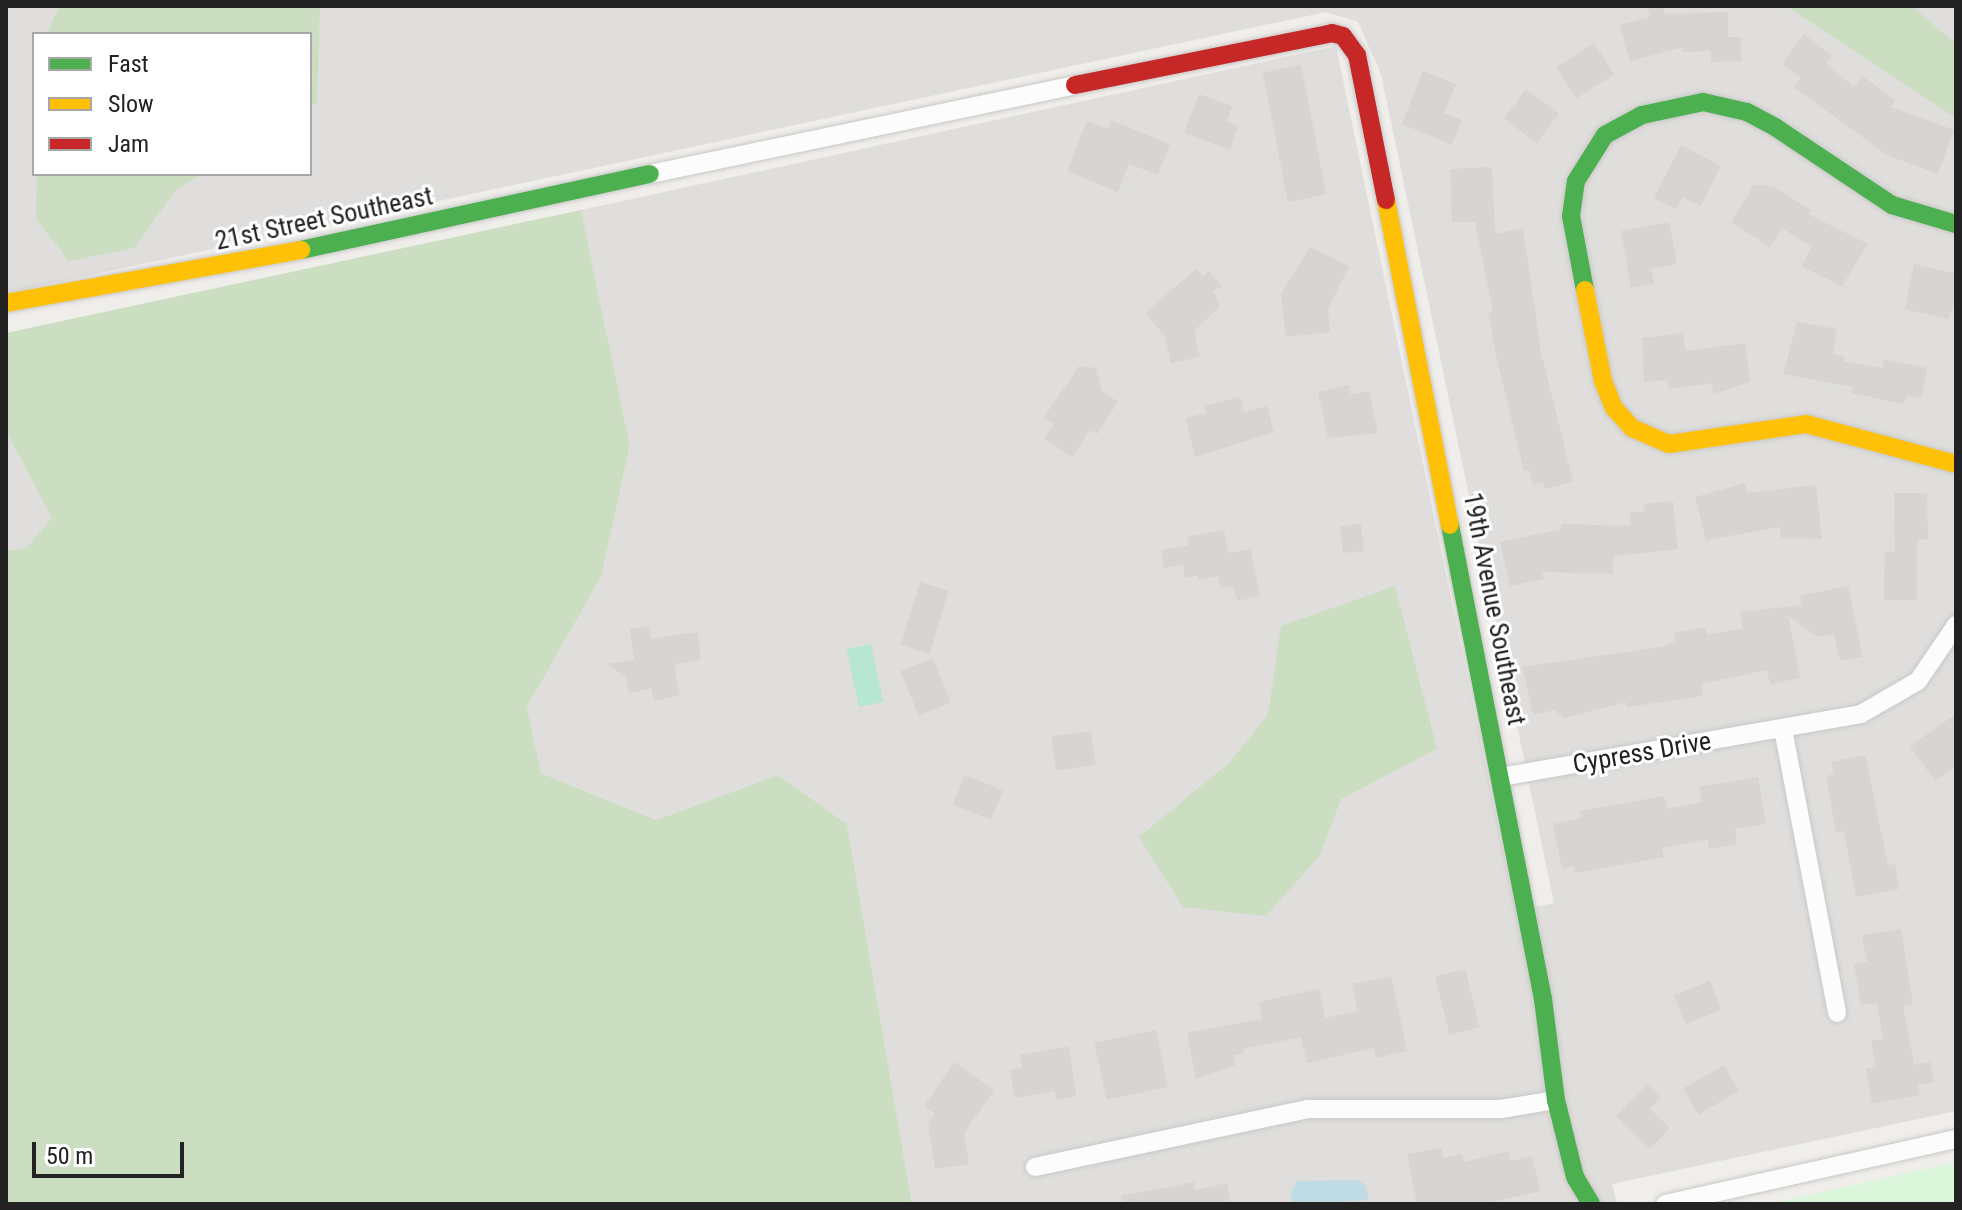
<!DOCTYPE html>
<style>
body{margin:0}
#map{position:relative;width:1962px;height:1210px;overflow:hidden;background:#f0eeeb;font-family:"Roboto Condensed",sans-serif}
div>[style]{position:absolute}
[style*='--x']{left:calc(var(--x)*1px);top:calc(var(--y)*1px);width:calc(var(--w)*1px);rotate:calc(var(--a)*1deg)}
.residential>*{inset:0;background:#dfdedc}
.forest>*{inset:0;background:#cbdec1}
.park>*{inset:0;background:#daf5da}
.pitch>*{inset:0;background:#b7e6d2;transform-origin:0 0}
.water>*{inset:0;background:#bfdbe3}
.building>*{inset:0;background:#d7d4d2;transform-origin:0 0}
.roads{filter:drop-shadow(0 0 2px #c9c8c7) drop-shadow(0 0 2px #c9c8c7)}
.street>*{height:18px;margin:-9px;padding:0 9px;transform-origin:9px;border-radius:9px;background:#fdfcfc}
.fast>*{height:18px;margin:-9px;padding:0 9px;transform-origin:9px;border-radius:9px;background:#4caf50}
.slow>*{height:18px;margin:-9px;padding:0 9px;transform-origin:9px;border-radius:9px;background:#ffc107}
.jam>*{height:18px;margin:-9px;padding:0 9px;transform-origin:9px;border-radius:9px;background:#c62828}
span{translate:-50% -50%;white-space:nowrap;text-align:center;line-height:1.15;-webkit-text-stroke:6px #fff;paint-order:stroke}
.street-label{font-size:26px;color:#222}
.frame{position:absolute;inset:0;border:8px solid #222;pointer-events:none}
.legend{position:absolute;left:32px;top:32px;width:280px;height:144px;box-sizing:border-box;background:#fff;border:2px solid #a7a7a7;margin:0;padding:10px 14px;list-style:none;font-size:24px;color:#222}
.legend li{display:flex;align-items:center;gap:16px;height:40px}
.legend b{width:40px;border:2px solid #a7a7a7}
.scale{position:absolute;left:32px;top:1142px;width:152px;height:36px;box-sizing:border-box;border:4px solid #222;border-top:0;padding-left:10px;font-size:24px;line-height:28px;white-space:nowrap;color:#222;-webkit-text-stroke:6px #fff;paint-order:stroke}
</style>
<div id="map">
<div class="residential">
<i style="clip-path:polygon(evenodd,6px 6px,1956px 6px,1956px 1111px,1612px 1184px,1617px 1204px,912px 1204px,847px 824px,778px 775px,656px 820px,541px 773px,527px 707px,601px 577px,630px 446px,581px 210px,1336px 46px,1516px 911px,1554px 903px,1381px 74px,1358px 22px,1326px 12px,6px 293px,6px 6px,34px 34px,310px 34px,310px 174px,34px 174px,34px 34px)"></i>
<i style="clip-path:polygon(6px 431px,53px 518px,26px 548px,6px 551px)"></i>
</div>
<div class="forest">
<i style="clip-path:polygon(59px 6px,320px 6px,317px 102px,310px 106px,310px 34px,47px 34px)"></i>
<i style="clip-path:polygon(1786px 6px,1912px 6px,1956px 44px,1956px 118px)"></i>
<i style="clip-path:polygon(37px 174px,202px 174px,176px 190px,134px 248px,69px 261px,36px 219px)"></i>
<i style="clip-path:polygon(581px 210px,630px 446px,601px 577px,527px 707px,541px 773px,656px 820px,778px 775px,847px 824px,912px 1204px,6px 1204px,6px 551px,26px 548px,52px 518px,6px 431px,6px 333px)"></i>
<i style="clip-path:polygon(1395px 586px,1437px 749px,1341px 799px,1320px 855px,1266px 916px,1183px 907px,1139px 837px,1229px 763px,1268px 715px,1281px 626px)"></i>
</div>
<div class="park">
<i style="clip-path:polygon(1956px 1162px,1956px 1204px,1769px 1204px)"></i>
</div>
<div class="pitch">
<i style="left:871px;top:644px;width:59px;height:25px;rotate:78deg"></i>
</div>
<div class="water">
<i style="clip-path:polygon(1358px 1180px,1365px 1185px,1369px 1200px,1294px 1204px,1290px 1195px,1297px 1181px)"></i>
</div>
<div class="building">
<i style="clip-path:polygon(1647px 6px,1663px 6px,1665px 14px,1728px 12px,1728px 37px,1741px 37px,1741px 61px,1711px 62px,1711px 51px,1683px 52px,1683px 47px,1630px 61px,1620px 25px,1650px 17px)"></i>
<i style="clip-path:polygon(1804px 34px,1832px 56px,1826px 64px,1854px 87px,1863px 76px,1896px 101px,1891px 107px,1954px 130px,1938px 174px,1887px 155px,1794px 87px,1801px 78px,1782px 64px)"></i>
<i style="left:1594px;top:43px;width:37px;height:45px;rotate:57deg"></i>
<i style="left:1301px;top:65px;width:132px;height:39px;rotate:79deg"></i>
<i style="clip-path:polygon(1423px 71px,1456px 84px,1444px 113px,1462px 120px,1452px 145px,1402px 124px)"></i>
<i style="left:1526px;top:89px;width:41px;height:37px;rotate:37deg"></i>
<i style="clip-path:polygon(1199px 94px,1232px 106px,1227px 121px,1238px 126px,1230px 150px,1184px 133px)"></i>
<i style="clip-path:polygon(1111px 120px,1170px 144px,1158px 175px,1129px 164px,1118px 192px,1067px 171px,1087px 121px,1108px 129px)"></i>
<i style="clip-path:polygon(1681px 145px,1721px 166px,1701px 206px,1682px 197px,1676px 209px,1654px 198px)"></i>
<i style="clip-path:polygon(1492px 167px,1495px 234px,1523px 228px,1541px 352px,1573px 482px,1545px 489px,1543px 482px,1533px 485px,1529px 470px,1524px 471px,1497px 360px,1488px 312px,1493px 311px,1475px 222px,1452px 222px,1450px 169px)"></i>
<i style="clip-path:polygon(1754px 185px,1773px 186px,1811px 210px,1808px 214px,1868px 244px,1842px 286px,1802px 267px,1811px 247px,1782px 228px,1770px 247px,1731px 222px)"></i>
<i style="clip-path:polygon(1669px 222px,1677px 264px,1651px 269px,1654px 284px,1631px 288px,1621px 231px)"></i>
<i style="clip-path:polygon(1310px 247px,1349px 266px,1328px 309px,1330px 332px,1286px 337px,1281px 294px)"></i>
<i style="clip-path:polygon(1914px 264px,1956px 274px,1956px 298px,1948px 319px,1905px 309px)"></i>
<i style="clip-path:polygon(1196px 269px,1203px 276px,1209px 271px,1222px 287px,1213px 291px,1220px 306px,1194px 331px,1200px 357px,1171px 363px,1165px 336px,1145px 313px)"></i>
<i style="clip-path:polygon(1797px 322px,1837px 329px,1833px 354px,1845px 356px,1844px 361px,1882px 368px,1884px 359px,1927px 368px,1921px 398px,1908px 395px,1903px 404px,1852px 393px,1853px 387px,1783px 374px)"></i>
<i style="clip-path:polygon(1683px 333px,1685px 351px,1745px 343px,1750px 382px,1713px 394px,1712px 383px,1669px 389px,1668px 380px,1644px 382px,1642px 338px)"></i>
<i style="clip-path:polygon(1079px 366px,1096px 368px,1101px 390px,1118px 402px,1097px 434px,1090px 430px,1072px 457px,1044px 438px,1054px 424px,1044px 417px)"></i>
<i style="clip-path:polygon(1349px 385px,1351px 395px,1369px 391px,1378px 433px,1328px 438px,1318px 392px)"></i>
<i style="clip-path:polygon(1240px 397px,1244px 412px,1267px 406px,1274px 432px,1195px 457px,1186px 418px,1206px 413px,1204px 406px)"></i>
<i style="clip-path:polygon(1745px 483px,1747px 493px,1816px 485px,1822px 539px,1781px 538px,1780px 527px,1706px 540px,1695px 497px)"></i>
<i style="clip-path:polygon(1894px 493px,1927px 493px,1928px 539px,1917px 540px,1917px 600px,1884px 600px,1885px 551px,1895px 552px)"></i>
<i style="clip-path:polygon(1673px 501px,1678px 549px,1613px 556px,1613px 574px,1542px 572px,1544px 579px,1510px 586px,1500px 542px,1561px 529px,1561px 524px,1631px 526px,1630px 513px,1645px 511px,1644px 504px)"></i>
<i style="left:1361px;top:524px;width:27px;height:21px;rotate:84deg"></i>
<i style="clip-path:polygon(1224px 530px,1228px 553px,1251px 549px,1260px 596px,1237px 601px,1233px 586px,1220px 588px,1218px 576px,1199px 580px,1198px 575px,1185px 578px,1183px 564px,1164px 568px,1161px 550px,1189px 545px,1187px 537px)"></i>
<i style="left:920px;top:582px;width:30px;height:66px;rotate:17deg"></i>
<i style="clip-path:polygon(1848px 586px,1863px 657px,1840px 661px,1834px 634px,1818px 637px,1788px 616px,1800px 678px,1770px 684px,1767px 670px,1701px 684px,1703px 696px,1627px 707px,1626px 702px,1564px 718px,1554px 710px,1533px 715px,1523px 667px,1661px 647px,1675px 642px,1674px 633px,1705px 627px,1707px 635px,1743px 628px,1740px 612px,1802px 605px,1800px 596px)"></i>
<i style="clip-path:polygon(649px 626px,651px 639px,697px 632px,701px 660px,674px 664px,680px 695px,654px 701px,651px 688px,629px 693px,626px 678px,608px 664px,634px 660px,630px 629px)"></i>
<i style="left:933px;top:658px;width:48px;height:35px;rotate:68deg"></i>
<i style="clip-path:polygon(1956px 714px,1956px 766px,1935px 781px,1910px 746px)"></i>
<i style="left:1091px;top:731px;width:34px;height:40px;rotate:82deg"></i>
<i style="clip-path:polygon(1865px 755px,1888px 865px,1895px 864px,1899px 889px,1856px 897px,1844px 831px,1836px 832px,1826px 776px,1834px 774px,1831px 762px)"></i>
<i style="left:965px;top:775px;width:41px;height:32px;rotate:22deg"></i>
<i style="clip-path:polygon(1758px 777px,1766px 824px,1735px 829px,1737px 844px,1709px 849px,1708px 839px,1662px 848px,1664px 857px,1575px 873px,1574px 866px,1562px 868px,1553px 824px,1581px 818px,1580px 811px,1664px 796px,1667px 809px,1702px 802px,1699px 787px)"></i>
<i style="clip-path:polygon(1901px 929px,1913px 1004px,1903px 1006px,1914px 1065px,1930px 1062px,1934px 1082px,1918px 1085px,1920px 1095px,1872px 1104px,1866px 1069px,1876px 1067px,1871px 1041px,1883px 1039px,1877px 1003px,1861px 1005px,1854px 964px,1867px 962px,1862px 935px)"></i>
<i style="left:1465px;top:969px;width:60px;height:31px;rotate:76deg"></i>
<i style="clip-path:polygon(1391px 976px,1407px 1051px,1376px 1058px,1374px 1048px,1307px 1063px,1301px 1037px,1243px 1049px,1244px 1053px,1233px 1055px,1235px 1065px,1196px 1079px,1187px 1033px,1262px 1019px,1259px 1002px,1319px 989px,1325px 1018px,1357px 1011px,1352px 984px)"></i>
<i style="left:1710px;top:981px;width:31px;height:39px;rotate:68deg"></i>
<i style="left:1156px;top:1030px;width:58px;height:63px;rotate:78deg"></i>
<i style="clip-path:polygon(1069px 1046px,1076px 1096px,1056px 1100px,1055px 1091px,1015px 1098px,1010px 1070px,1022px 1068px,1020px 1055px)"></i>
<i style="clip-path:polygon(954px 1062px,994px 1090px,964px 1133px,969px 1164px,935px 1169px,928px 1123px,935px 1114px,924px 1106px)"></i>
<i style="left:1724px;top:1065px;width:30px;height:47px;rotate:60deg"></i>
<i style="clip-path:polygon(1647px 1084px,1661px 1097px,1650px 1109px,1670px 1128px,1650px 1149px,1616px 1116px)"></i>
<i style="clip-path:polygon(1441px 1148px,1443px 1158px,1462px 1154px,1464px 1162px,1509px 1151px,1511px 1161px,1532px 1156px,1540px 1191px,1484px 1204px,1417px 1204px,1407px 1154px)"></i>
<i style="clip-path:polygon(1194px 1182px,1195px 1190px,1227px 1183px,1231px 1204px,1122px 1204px,1121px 1196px)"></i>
</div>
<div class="roads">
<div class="street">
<i style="--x:650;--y:174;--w:434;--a:-11.8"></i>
<i style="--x:1783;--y:729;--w:289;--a:79.2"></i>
<i style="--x:1500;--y:777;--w:366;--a:-9.9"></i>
<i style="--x:1861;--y:714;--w:66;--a:-30.1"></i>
<i style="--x:1918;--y:681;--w:68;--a:-55.8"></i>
<i style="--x:1035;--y:1167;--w:279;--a:-12"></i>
<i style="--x:1308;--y:1109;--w:193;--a:0"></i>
<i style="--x:1501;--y:1109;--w:56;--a:-9.3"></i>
<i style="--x:1665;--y:1204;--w:298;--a:-12.6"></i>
</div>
<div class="fast">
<i style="--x:301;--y:250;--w:357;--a:-12.3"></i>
<i style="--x:1585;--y:290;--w:75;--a:-100.7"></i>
<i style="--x:1571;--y:216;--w:35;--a:-82"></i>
<i style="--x:1576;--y:181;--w:54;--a:-57.8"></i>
<i style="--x:1605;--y:135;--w:42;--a:-28.4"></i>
<i style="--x:1642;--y:115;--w:62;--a:-12"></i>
<i style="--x:1703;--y:102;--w:45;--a:12.8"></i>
<i style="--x:1747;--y:112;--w:32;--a:28"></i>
<i style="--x:1775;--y:127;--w:141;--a:33.7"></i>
<i style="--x:1892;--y:205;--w:67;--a:16.5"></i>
<i style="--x:1450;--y:525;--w:483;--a:78.9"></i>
<i style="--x:1543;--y:999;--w:102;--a:82.7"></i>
<i style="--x:1556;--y:1100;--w:79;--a:76.1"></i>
<i style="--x:1575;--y:1177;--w:31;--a:59"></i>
</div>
<div class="slow">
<i style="--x:1386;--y:200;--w:331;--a:78.9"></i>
<i style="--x:1585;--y:290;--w:93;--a:78.8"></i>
<i style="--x:1603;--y:381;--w:29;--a:68"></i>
<i style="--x:1614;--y:408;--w:27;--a:48"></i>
<i style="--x:1632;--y:428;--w:40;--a:23.4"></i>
<i style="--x:1669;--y:444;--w:138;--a:-8.3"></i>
<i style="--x:1806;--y:424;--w:155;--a:14.9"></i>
<i style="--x:6;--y:303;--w:300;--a:-10.2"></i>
</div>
<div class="jam">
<i style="--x:1075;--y:85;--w:262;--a:-11.4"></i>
<i style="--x:1332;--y:33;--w:11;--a:15"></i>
<i style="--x:1343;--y:36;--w:24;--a:54"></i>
<i style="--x:1357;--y:55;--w:148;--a:78.7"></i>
</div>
</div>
<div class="street-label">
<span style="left:324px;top:219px;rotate:-12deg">21st Street Southeast</span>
<span style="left:1494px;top:609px;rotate:79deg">19th Avenue Southeast</span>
<span style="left:1642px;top:753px;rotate:-10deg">Cypress Drive</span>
</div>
<div class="frame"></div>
<ul class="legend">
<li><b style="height:10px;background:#4caf50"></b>Fast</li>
<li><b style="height:10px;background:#ffc107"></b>Slow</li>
<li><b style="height:10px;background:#c62828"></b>Jam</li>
</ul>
<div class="scale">50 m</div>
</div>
